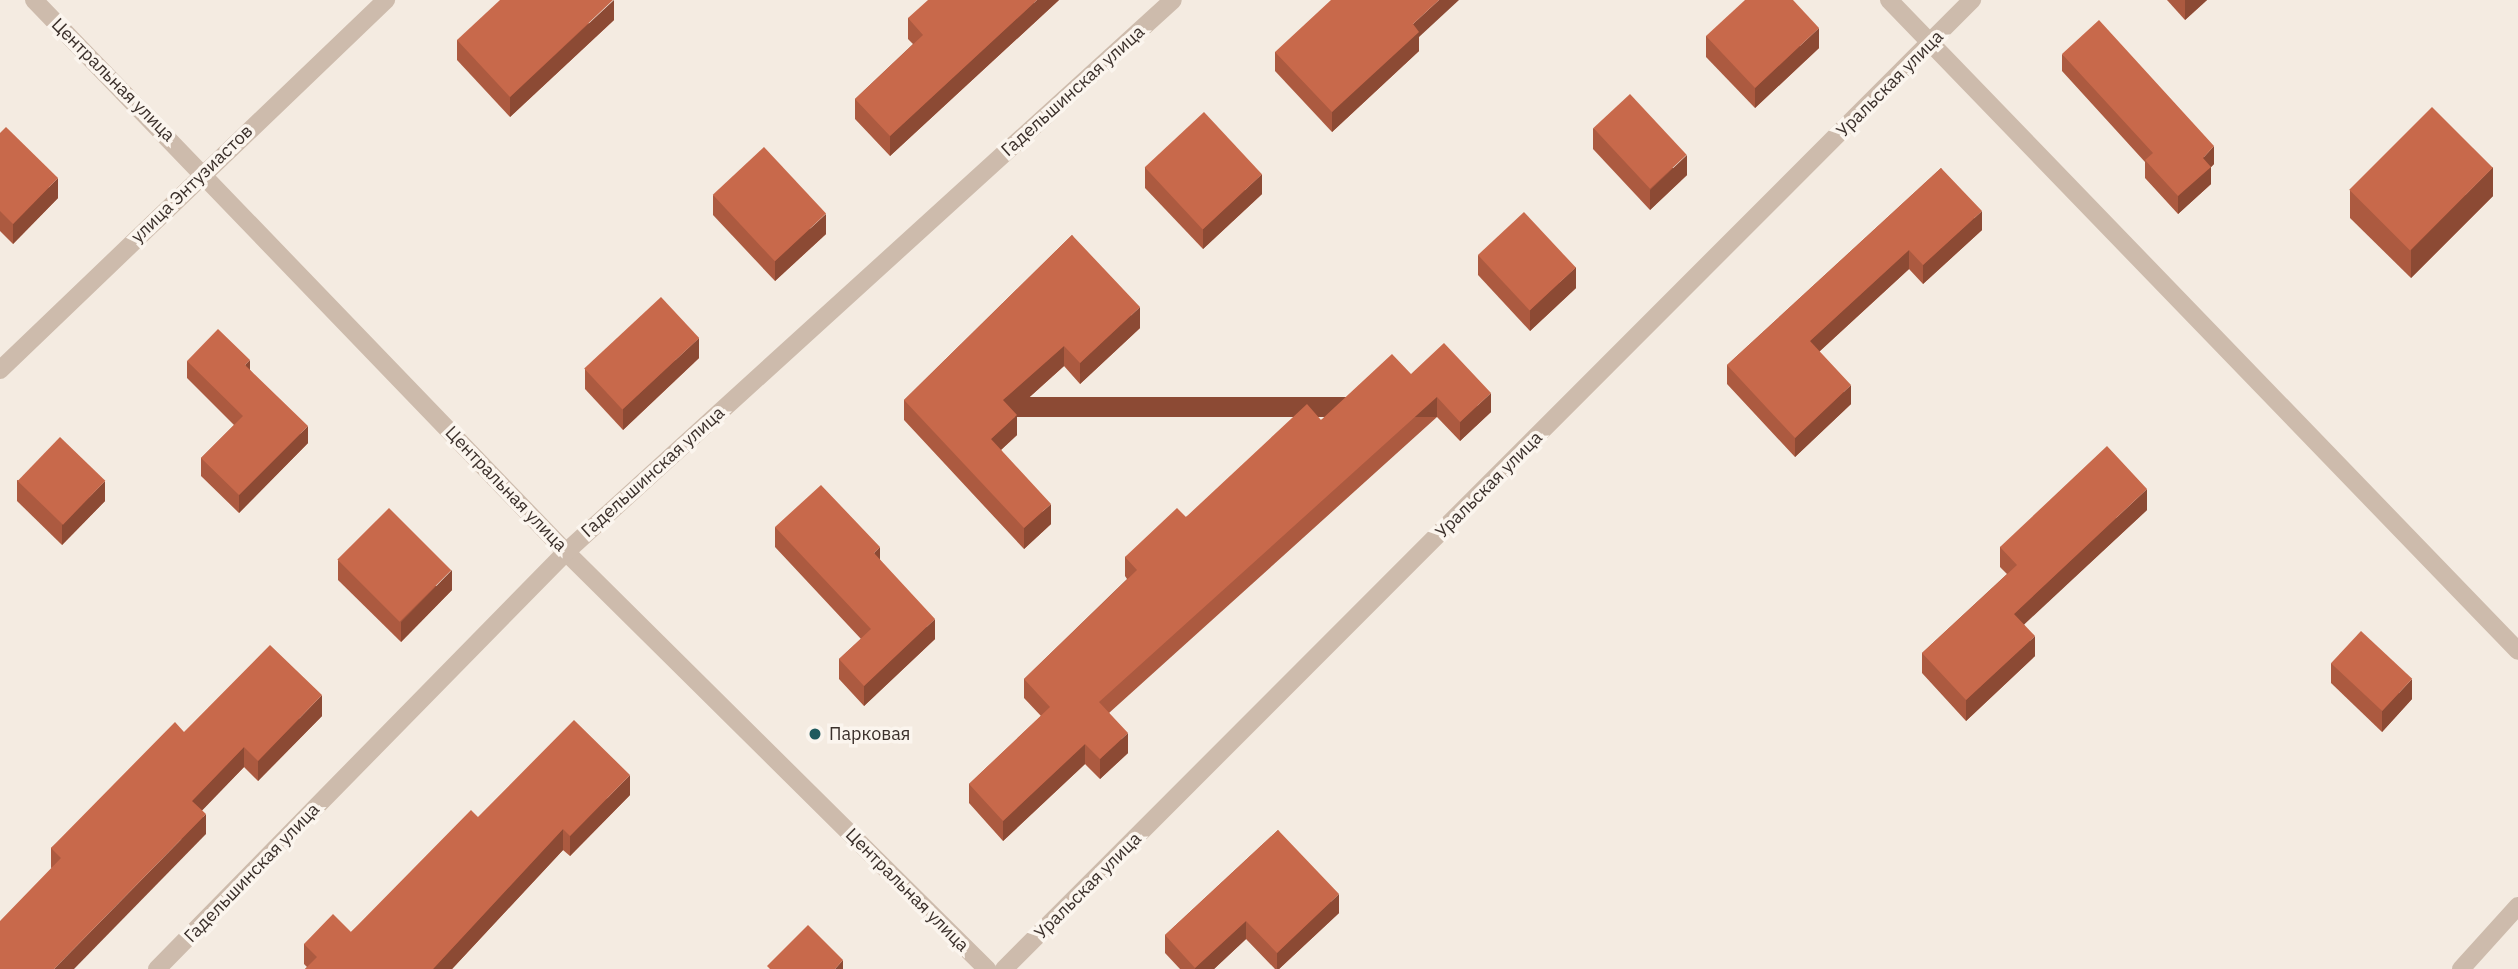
<!DOCTYPE html>
<meta charset="utf-8">
<style>
body{margin:0}
#map{position:relative;width:2518px;height:969px;overflow:hidden;background:#f4ebe1;font-family:"IBM Plex Sans",sans-serif}
div>[style]{position:absolute}
[style*='--x']{left:calc(var(--x)*1px);top:calc(var(--y)*1px);width:calc(var(--w)*1px);rotate:calc(var(--a)*1deg)}
.minor>*{height:18px;margin:-9px;padding:0 9px;transform-origin:9px;border-radius:9px;background:#cdbbac}
.wall>*{inset:0;background:#ac5a40}
.shaded-wall>*{inset:0;background:#8c4a34;transform-origin:0 0}
.building>*{inset:0;background:#c8694b;transform-origin:0 0}
.dots>*{width:19px;height:19px;translate:-50% -50%;box-sizing:border-box;border:4px solid #fbf5ee;border-radius:50%}
span{translate:-50% -50%;white-space:nowrap;text-align:center;line-height:1.15;-webkit-text-stroke:7px #fbf5ee;paint-order:stroke}
.street-label{font-size:18px;color:#3b302b}
.poi-label{font-size:18px;color:#3b302b}
.left{translate:0 -50%;text-align:left}
</style>
<div id="map">
<div class="minor">
<i style="--x:34;--y:0;--w:767;--a:46.06"></i>
<i style="--x:566;--y:552;--w:593;--a:44.73"></i>
<i style="--x:1889;--y:0;--w:905;--a:45.98"></i>
<i style="--x:0;--y:370;--w:535;--a:-43.79"></i>
<i style="--x:157;--y:969;--w:584;--a:-45.55"></i>
<i style="--x:566;--y:552;--w:820;--a:-42.28"></i>
<i style="--x:1004;--y:969;--w:1370;--a:-45.03"></i>
<i style="--x:2461;--y:969;--w:85;--a:-47.9"></i>
</div>
<div class="wall">
<i style="clip-path:polygon(1059px 0,890px 156px,855px 119px,855px 99px,913px 44px,908px 39px,908px 18px)"></i>
<i style="clip-path:polygon(2167px 0,2207px 0,2185px 20px)"></i>
<i style="clip-path:polygon(614px 20px,510px 117px,457px 60px,457px 40px)"></i>
<i style="clip-path:polygon(1706px 36px,1819px 48px,1755px 108px,1706px 57px)"></i>
<i style="clip-path:polygon(1419px 37px,1419px 51px,1332px 132px,1275px 71px,1275px 52px)"></i>
<i style="clip-path:polygon(2062px 54px,2214px 164px,2211px 167px,2211px 184px,2178px 214px,2145px 178px,2145px 162px,2062px 71px)"></i>
<i style="clip-path:polygon(1593px 128px,1687px 175px,1650px 210px,1593px 149px)"></i>
<i style="clip-path:polygon(0 133px,58px 198px,13px 244px,0 231px)"></i>
<i style="clip-path:polygon(1145px 167px,1262px 194px,1203px 249px,1145px 188px)"></i>
<i style="clip-path:polygon(1941px 168px,1982px 230px,1923px 284px,1909px 269px,1819px 352px,1851px 404px,1795px 457px,1727px 384px,1727px 365px)"></i>
<i style="clip-path:polygon(2350px 190px,2493px 196px,2411px 278px,2350px 218px)"></i>
<i style="clip-path:polygon(713px 195px,826px 234px,775px 281px,713px 215px)"></i>
<i style="clip-path:polygon(1072px 235px,1140px 328px,1080px 384px,1064px 366px,1014px 411px,1017px 435px,1001px 450px,1051px 524px,1024px 549px,904px 420px,904px 400px)"></i>
<i style="clip-path:polygon(1478px 255px,1576px 288px,1530px 331px,1478px 275px)"></i>
<i style="clip-path:polygon(699px 358px,623px 430px,585px 389px,585px 369px)"></i>
<i style="clip-path:polygon(187px 361px,250px 370px,308px 443px,239px 513px,201px 476px,201px 458px,234px 425px,187px 378px)"></i>
<i style="clip-path:polygon(1411px 374px,1491px 412px,1460px 441px,1437px 417px,1109px 713px,1128px 753px,1100px 779px,1085px 764px,1003px 841px,969px 803px,969px 784px,1041px 716px,1024px 698px,1024px 679px,1127px 579px,1125px 576px,1125px 557px,1186px 517px,1321px 420px)"></i>
<i style="clip-path:polygon(17px 480px,105px 501px,62px 545px,17px 501px)"></i>
<i style="clip-path:polygon(2147px 510px,2024px 624px,2035px 656px,1966px 721px,1922px 673px,1922px 653px,2007px 574px,2000px 567px,2000px 547px)"></i>
<i style="clip-path:polygon(775px 527px,880px 560px,935px 639px,864px 706px,839px 679px,839px 659px,861px 639px,775px 547px)"></i>
<i style="clip-path:polygon(338px 560px,452px 590px,401px 642px,338px 580px)"></i>
<i style="clip-path:polygon(2331px 663px,2412px 699px,2382px 732px,2331px 683px)"></i>
<i style="clip-path:polygon(322px 716px,258px 781px,244px 767px,202px 810px,206px 834px,51px 868px,51px 848px,184px 732px)"></i>
<i style="clip-path:polygon(630px 795px,570px 856px,563px 850px,452px 969px,305px 969px,307px 967px,304px 964px,304px 944px,351px 932px,478px 817px)"></i>
<i style="clip-path:polygon(1278px 830px,1339px 913px,1279px 969px,1275px 969px,1246px 939px,1214px 969px,1180px 969px,1165px 953px,1165px 935px)"></i>
</div>
<div class="shaded-wall">
<i style="clip-path:polygon(614px 0,614px 20px,510px 117px,510px 97px)"></i>
<i style="clip-path:polygon(1037px 0,1059px 0,890px 156px,890px 136px)"></i>
<i style="clip-path:polygon(1439px 0,1459px 0,1419px 37px,1419px 51px,1332px 132px,1332px 112px,1413px 24px)"></i>
<i style="clip-path:polygon(2185px 0,2207px 0,2185px 20px)"></i>
<i style="clip-path:polygon(1819px 28px,1819px 48px,1755px 108px,1755px 88px)"></i>
<i style="clip-path:polygon(2214px 146px,2214px 164px,2211px 167px,2211px 184px,2178px 214px,2178px 196px,2203px 158px)"></i>
<i style="clip-path:polygon(1687px 155px,1687px 175px,1650px 210px,1650px 190px)"></i>
<i style="clip-path:polygon(2493px 167px,2493px 196px,2411px 278px,2411px 250px)"></i>
<i style="clip-path:polygon(1262px 174px,1262px 194px,1203px 249px,1203px 229px)"></i>
<i style="clip-path:polygon(58px 178px,58px 198px,13px 244px,13px 224px)"></i>
<i style="clip-path:polygon(1982px 211px,1982px 230px,1923px 284px,1923px 265px)"></i>
<i style="clip-path:polygon(826px 214px,826px 234px,775px 281px,775px 261px)"></i>
<i style="clip-path:polygon(1909px 250px,1909px 269px,1810px 360px,1810px 341px)"></i>
<i style="clip-path:polygon(1576px 267px,1576px 288px,1530px 331px,1530px 310px)"></i>
<i style="clip-path:polygon(1140px 307px,1140px 328px,1080px 384px,1080px 363px)"></i>
<i style="clip-path:polygon(699px 338px,699px 358px,623px 430px,623px 409px)"></i>
<i style="clip-path:polygon(1064px 346px,1064px 366px,1003px 421px,1003px 400px)"></i>
<i style="clip-path:polygon(250px 360px,250px 377px,245px 365px)"></i>
<i style="clip-path:polygon(1851px 385px,1851px 404px,1795px 457px,1795px 438px)"></i>
<i style="clip-path:polygon(1491px 393px,1491px 412px,1460px 441px,1460px 422px)"></i>
<i style="left:1437px;top:397px;width:20px;height:455px;rotate:90deg"></i>
<i style="clip-path:polygon(1017px 415px,1017px 435px,991px 459px,991px 439px)"></i>
<i style="clip-path:polygon(308px 426px,308px 443px,239px 513px,239px 495px)"></i>
<i style="clip-path:polygon(105px 481px,105px 501px,62px 545px,62px 525px)"></i>
<i style="clip-path:polygon(2147px 489px,2147px 510px,2014px 634px,2014px 614px)"></i>
<i style="clip-path:polygon(1051px 504px,1051px 524px,1024px 549px,1024px 528px)"></i>
<i style="clip-path:polygon(880px 547px,880px 568px,874px 553px)"></i>
<i style="clip-path:polygon(452px 570px,452px 590px,401px 642px,401px 622px)"></i>
<i style="clip-path:polygon(935px 619px,935px 639px,864px 706px,864px 686px)"></i>
<i style="clip-path:polygon(2035px 636px,2035px 656px,1966px 721px,1966px 700px)"></i>
<i style="clip-path:polygon(2412px 679px,2412px 699px,2382px 732px,2382px 711px)"></i>
<i style="clip-path:polygon(322px 695px,322px 716px,258px 781px,258px 761px)"></i>
<i style="clip-path:polygon(1128px 733px,1128px 753px,1100px 779px,1100px 759px)"></i>
<i style="clip-path:polygon(1085px 744px,1085px 764px,1003px 841px,1003px 821px)"></i>
<i style="clip-path:polygon(244px 747px,244px 767px,192px 821px,192px 801px)"></i>
<i style="clip-path:polygon(630px 775px,630px 795px,570px 856px,570px 836px)"></i>
<i style="clip-path:polygon(206px 814px,206px 834px,74px 969px,54px 969px)"></i>
<i style="clip-path:polygon(563px 829px,563px 850px,452px 969px,433px 969px)"></i>
<i style="clip-path:polygon(1339px 894px,1339px 913px,1279px 969px,1277px 969px,1277px 953px)"></i>
<i style="clip-path:polygon(1246px 921px,1246px 939px,1214px 969px,1195px 969px,1195px 968px)"></i>
<i style="clip-path:polygon(843px 960px,843px 969px,835px 969px)"></i>
</div>
<div class="building">
<i style="clip-path:polygon(500px 0,613px 0,510px 97px,457px 40px)"></i>
<i style="clip-path:polygon(928px 0,1037px 0,890px 136px,855px 99px,923px 35px,908px 18px)"></i>
<i style="clip-path:polygon(1331px 0,1439px 0,1413px 24px,1419px 32px,1332px 112px,1275px 52px)"></i>
<i style="clip-path:polygon(1745px 0,1793px 0,1819px 28px,1755px 88px,1706px 36px)"></i>
<i style="clip-path:polygon(2099px 20px,2214px 146px,2203px 158px,2211px 167px,2178px 196px,2145px 160px,2153px 153px,2062px 54px)"></i>
<i style="left:1630px;top:94px;width:83px;height:50px;rotate:47deg"></i>
<i style="left:2432px;top:107px;width:86px;height:117px;rotate:45deg"></i>
<i style="left:1204px;top:112px;width:85px;height:81px;rotate:47deg"></i>
<i style="clip-path:polygon(6px 127px,58px 178px,13px 224px,0 211px,0 133px)"></i>
<i style="left:764px;top:147px;width:91px;height:70px;rotate:47deg"></i>
<i style="clip-path:polygon(1941px 168px,1982px 211px,1923px 265px,1909px 250px,1810px 341px,1851px 385px,1795px 438px,1727px 365px)"></i>
<i style="left:1524px;top:212px;width:76px;height:63px;rotate:47deg"></i>
<i style="clip-path:polygon(1072px 235px,1140px 307px,1080px 363px,1064px 346px,1003px 400px,1017px 415px,991px 439px,1051px 504px,1024px 528px,904px 400px)"></i>
<i style="left:661px;top:297px;width:56px;height:105px;rotate:47deg"></i>
<i style="clip-path:polygon(218px 329px,250px 360px,245px 365px,308px 426px,239px 495px,201px 458px,243px 416px,187px 361px)"></i>
<i style="clip-path:polygon(1444px 343px,1491px 393px,1460px 422px,1437px 397px,1099px 702px,1128px 733px,1100px 759px,1085px 744px,1003px 821px,969px 784px,1050px 707px,1024px 679px,1137px 570px,1125px 557px,1177px 508px,1186px 517px,1307px 404px,1321px 420px,1392px 354px,1411px 374px)"></i>
<i style="left:60px;top:437px;width:63px;height:61px;rotate:44deg"></i>
<i style="clip-path:polygon(2107px 446px,2147px 489px,2014px 614px,2035px 636px,1966px 700px,1922px 653px,2017px 565px,2000px 547px)"></i>
<i style="clip-path:polygon(821px 485px,880px 547px,874px 553px,935px 619px,864px 686px,839px 659px,871px 629px,775px 527px)"></i>
<i style="left:389px;top:508px;width:88px;height:73px;rotate:45deg"></i>
<i style="left:2361px;top:631px;width:70px;height:44px;rotate:43deg"></i>
<i style="clip-path:polygon(270px 645px,322px 695px,258px 761px,244px 747px,192px 801px,206px 814px,54px 969px,0 969px,0 921px,61px 858px,51px 848px,175px 722px,184px 732px)"></i>
<i style="clip-path:polygon(574px 720px,630px 775px,570px 836px,563px 829px,433px 969px,305px 969px,317px 957px,304px 944px,333px 914px,351px 932px,471px 810px,478px 817px)"></i>
<i style="clip-path:polygon(1278px 830px,1339px 894px,1277px 953px,1246px 921px,1195px 968px,1165px 935px)"></i>
<i style="clip-path:polygon(808px 925px,843px 960px,835px 969px,770px 969px,767px 966px)"></i>
</div>
<div class="dots">
<i style="left:815px;top:734px;background:#1f5a5e"></i>
</div>
<div class="street-label">
<span style="left:113px;top:80px;rotate:45deg">Центральная улица</span>
<span style="left:1890px;top:84px;rotate:-45deg">Уральская улица</span>
<span style="left:1073px;top:91px;rotate:-42deg">Гадельшинская улица</span>
<span style="left:192px;top:184px;rotate:-44deg">улица Энтузиастов</span>
<span style="left:653px;top:472px;rotate:-42deg">Гадельшинская улица</span>
<span style="left:1489px;top:485px;rotate:-45deg">Уральская улица</span>
<span style="left:506px;top:489px;rotate:46deg">Центральная улица</span>
<span style="left:252px;top:873px;rotate:-46deg">Гадельшинская улица</span>
<span style="left:1088px;top:886px;rotate:-45deg">Уральская улица</span>
<span style="left:907px;top:890px;rotate:45deg">Центральная улица</span>
</div>
<div class="poi-label">
<span class="left" style="left:829px;top:734px">Парковая</span>
</div>
</div>
